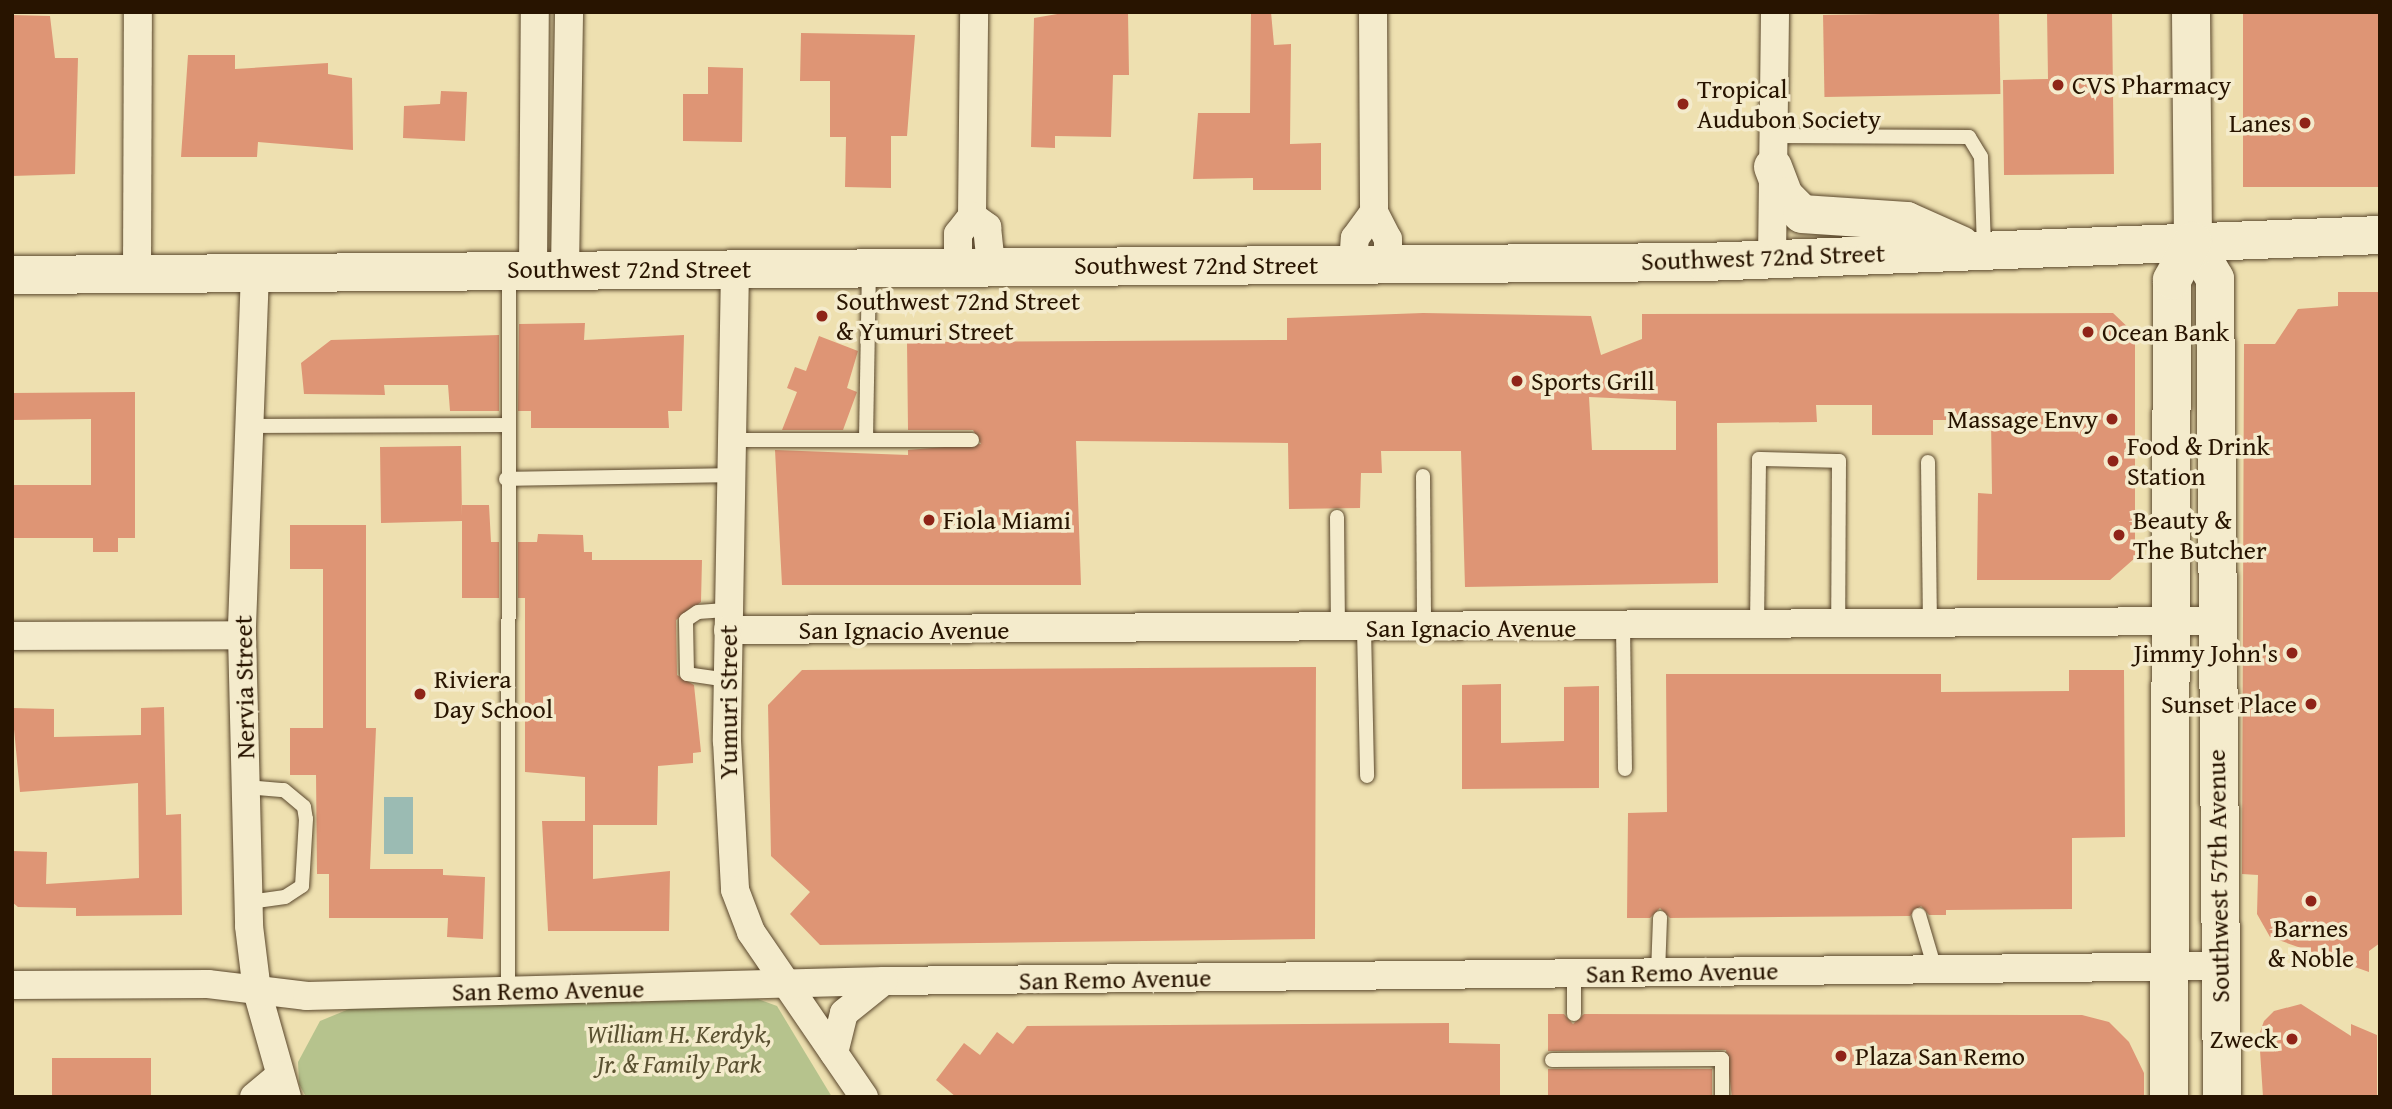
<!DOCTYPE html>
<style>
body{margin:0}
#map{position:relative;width:2392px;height:1109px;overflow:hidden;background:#eee0b0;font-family:"Gentium Book Plus",serif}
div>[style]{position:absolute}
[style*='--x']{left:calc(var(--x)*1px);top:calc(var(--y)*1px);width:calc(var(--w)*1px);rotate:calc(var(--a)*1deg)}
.green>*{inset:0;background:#b6c38d}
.water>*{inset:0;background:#9bbbb3;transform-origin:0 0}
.building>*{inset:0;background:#de9575;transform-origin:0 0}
.roads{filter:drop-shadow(0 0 2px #5a472c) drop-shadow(0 0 2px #5a472c)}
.service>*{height:14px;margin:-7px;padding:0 7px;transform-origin:7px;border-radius:7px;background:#f4ebcc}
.minor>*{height:28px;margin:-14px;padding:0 14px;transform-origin:14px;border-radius:14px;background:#f4ebcc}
.secondary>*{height:38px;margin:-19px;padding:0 19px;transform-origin:19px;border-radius:19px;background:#f4ebcc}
.bridges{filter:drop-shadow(0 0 2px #5a472c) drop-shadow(0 0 2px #5a472c)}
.service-bridge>*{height:14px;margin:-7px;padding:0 7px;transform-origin:7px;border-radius:7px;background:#f4ebcc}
.dots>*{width:19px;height:19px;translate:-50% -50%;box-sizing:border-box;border:4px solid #f4ebcc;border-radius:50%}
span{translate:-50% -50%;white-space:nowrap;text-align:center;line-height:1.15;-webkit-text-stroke:7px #f4ebcc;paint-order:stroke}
.poi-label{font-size:26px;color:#281400}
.left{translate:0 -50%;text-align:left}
.right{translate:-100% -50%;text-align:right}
.street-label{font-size:26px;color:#281400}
.park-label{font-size:26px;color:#5a5131;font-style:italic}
.frame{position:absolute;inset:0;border:14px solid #281400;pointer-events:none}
</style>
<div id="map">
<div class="green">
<i style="clip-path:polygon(758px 999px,777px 1006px,832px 1097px,306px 1097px,299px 1084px,298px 1062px,320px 1021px,354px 1007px)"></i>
</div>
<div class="water">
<i style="left:384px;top:797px;width:29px;height:57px"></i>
</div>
<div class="building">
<i style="clip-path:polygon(1069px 12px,1128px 12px,1129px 75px,1113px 75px,1111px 137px,1055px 136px,1055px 148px,1031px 147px,1034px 18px)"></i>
<i style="clip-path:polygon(1251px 12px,1271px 12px,1274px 45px,1291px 44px,1290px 144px,1321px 143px,1321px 190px,1253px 190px,1253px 178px,1193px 179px,1198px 113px,1250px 113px)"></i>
<i style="left:1999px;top:12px;width:82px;height:176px;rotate:89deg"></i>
<i style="clip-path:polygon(2047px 12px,2112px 12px,2114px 174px,2004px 175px,2003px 80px,2048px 79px)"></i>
<i style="left:2243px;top:12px;width:137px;height:175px"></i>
<i style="clip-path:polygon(12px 15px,50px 16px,55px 58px,78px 58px,75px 174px,12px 176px)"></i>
<i style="clip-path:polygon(801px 33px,915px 35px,907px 136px,891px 136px,891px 188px,845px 187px,846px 137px,830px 137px,830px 81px,800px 81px)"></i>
<i style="clip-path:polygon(188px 55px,235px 55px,235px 69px,328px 63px,328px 74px,352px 78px,353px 150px,258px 142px,257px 157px,181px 157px)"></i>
<i style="clip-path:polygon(708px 67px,743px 68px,742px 142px,683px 141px,683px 94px,708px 94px)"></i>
<i style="clip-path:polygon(441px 91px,467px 92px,465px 141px,403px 138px,404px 106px,440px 104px)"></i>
<i style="clip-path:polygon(2338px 292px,2380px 292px,2380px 943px,2369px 951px,2369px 972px,2270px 937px,2257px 914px,2258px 875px,2242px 874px,2244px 344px,2275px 344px,2298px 309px,2338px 306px)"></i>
<i style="clip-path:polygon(evenodd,1423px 313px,1591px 316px,1601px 355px,1642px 339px,1642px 314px,2113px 313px,2135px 334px,2135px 558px,2110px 580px,1977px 580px,1978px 493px,1992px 494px,1991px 420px,1933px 420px,1933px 435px,1872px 435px,1872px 405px,1816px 405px,1817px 422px,1717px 423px,1718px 583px,1465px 587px,1461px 451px,1381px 451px,1382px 473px,1361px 473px,1360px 508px,1289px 509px,1288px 443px,1076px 441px,1081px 585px,782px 585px,775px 450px,908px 455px,908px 450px,981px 444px,973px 430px,908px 430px,907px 342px,1287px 340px,1287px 318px,1423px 313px,1589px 397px,1676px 401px,1676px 450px,1592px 450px,1589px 397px)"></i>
<i style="clip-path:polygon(585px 323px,584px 340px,684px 335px,682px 411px,668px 411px,669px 428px,531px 428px,531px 411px,518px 411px,519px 324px)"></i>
<i style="clip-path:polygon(499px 335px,499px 411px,450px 411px,448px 385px,384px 385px,385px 395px,304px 394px,301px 363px,331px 340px)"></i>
<i style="clip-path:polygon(819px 336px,858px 351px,847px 388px,857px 392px,843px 430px,782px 430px,797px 392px,787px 388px,795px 367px,806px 371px)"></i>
<i style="clip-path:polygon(135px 392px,135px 538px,118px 538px,118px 552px,93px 552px,93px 538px,12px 538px,12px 485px,91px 485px,91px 419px,12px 420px,12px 393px)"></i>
<i style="clip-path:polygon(461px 446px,462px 516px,462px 505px,489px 505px,491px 542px,499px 542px,499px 598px,462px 598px,462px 521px,381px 523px,380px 447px)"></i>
<i style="clip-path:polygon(290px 525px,366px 525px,366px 728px,376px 728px,370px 869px,443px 869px,443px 875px,485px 877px,483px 939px,447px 937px,448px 918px,329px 918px,329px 874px,317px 874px,316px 775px,290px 775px,290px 728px,323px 728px,323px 569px,290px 569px)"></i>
<i style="clip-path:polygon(538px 534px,583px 535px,584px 552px,592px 552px,592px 560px,702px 560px,701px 602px,676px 620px,677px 675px,694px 685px,701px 752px,693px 753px,693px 763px,658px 766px,657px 825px,593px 825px,593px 879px,670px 871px,669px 931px,548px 931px,542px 821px,585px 821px,585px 777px,525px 772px,525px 598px,518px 598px,518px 542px,537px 542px)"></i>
<i style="clip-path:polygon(1316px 667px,1315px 939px,820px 945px,790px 914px,810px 892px,771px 856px,768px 705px,802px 670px)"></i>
<i style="clip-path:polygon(2069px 670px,2124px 670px,2125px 837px,2072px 838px,2072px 909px,1946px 910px,1946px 915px,1929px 915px,1921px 906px,1910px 916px,1670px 918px,1660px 908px,1650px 918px,1627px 918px,1628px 813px,1667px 812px,1666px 674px,1941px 674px,1941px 692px,2069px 691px)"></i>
<i style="clip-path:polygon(1501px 684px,1501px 743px,1564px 741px,1564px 687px,1599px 686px,1599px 788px,1462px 789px,1462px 685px)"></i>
<i style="clip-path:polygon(164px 707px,166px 815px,181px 814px,182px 915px,76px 916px,76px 908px,18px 907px,12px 902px,12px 851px,47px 852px,46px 884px,139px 878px,138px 783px,20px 792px,12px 708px,54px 709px,54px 737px,141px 735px,141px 708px)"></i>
<i style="clip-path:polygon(2301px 1004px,2351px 1036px,2351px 1024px,2377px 1035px,2377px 1097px,2263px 1097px,2259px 1035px,2264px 1021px,2274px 1011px)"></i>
<i style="clip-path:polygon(1548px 1014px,1564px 1014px,1573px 1024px,1584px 1014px,2082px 1015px,2109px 1022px,2129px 1042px,2144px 1073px,2144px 1097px,1732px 1097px,1726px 1050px,1548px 1051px)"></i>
<i style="clip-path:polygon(1449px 1023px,1449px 1043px,1500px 1044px,1500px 1097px,956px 1097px,936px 1080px,964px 1043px,980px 1055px,997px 1032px,1013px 1044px,1027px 1026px)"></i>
<i style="left:151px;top:1058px;width:39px;height:99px;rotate:90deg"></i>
<i style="left:1548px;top:1069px;width:164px;height:28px"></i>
</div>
<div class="roads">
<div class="service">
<i style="--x:1774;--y:136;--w:195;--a:0.3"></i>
<i style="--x:1969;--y:137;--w:23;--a:59"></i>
<i style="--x:1981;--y:157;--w:91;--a:88.1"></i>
<i style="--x:250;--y:426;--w:257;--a:-0.2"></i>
<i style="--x:866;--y:439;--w:170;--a:-89"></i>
<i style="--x:732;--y:440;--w:240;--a:0"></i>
<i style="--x:1928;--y:462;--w:163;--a:89.3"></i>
<i style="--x:1423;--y:476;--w:152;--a:89.6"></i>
<i style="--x:506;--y:479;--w:225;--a:-1"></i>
<i style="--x:1337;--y:517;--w:112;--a:89.5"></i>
<i style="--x:1757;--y:625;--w:166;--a:-89.3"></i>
<i style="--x:1759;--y:459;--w:80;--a:1.4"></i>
<i style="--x:1839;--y:461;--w:164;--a:90.3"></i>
<i style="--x:1623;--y:627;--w:142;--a:89.2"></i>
<i style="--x:1364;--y:628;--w:148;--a:88.8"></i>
<i style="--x:728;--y:680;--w:41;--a:-171.7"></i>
<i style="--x:687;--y:674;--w:54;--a:-91.1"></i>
<i style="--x:686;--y:620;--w:14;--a:-34"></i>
<i style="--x:698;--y:612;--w:31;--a:-4"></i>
<i style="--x:246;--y:787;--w:38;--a:5"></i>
<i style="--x:284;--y:790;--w:26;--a:40"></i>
<i style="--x:304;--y:807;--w:12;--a:81"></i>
<i style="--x:306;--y:819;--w:67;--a:93.4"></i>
<i style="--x:302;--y:886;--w:20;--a:147"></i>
<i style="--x:285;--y:897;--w:36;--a:172"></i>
<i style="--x:1919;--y:915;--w:56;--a:73.5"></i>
<i style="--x:1658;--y:973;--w:55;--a:-87.9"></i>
<i style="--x:508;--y:989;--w:716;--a:-89.92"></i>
<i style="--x:1574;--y:1014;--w:40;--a:-90"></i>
</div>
<div class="minor">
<i style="--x:1373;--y:12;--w:200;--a:89.7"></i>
<i style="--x:1374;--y:212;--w:30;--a:63"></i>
<i style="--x:1388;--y:239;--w:25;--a:90"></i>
<i style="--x:972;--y:216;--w:204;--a:-89.4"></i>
<i style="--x:972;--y:216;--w:19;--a:36"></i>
<i style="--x:987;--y:227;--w:39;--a:84"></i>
<i style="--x:1772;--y:259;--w:247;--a:-89.3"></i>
<i style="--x:1353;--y:264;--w:26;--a:-86"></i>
<i style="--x:1355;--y:238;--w:32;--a:-54"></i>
<i style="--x:958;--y:266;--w:32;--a:-90"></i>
<i style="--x:958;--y:234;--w:23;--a:-52"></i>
<i style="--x:735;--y:269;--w:472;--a:91"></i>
<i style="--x:727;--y:741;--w:149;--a:86.9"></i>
<i style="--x:735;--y:890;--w:45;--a:69.1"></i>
<i style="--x:751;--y:932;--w:200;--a:55.6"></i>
<i style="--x:533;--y:270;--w:258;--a:-89.6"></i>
<i style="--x:565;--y:270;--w:258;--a:-89.1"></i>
<i style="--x:255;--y:272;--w:363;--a:92.1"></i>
<i style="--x:242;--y:635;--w:291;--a:88.6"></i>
<i style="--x:249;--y:926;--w:65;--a:83"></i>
<i style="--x:257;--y:991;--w:110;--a:74.2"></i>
<i style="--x:137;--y:274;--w:262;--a:-89.8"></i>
<i style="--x:728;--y:630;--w:1486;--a:-0.35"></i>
<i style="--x:12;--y:636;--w:230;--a:-0.2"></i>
<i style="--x:12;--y:985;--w:196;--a:-0.3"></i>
<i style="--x:208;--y:984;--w:100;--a:6.9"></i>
<i style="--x:307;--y:996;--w:577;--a:-1.49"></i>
<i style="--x:884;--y:981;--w:1335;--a:-0.64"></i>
<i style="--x:834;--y:1053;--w:41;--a:-76"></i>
<i style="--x:844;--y:1013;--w:51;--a:-38.7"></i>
<i style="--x:254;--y:1097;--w:34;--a:-40"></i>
</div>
<div class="secondary">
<i style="--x:2191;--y:12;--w:229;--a:89.5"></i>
<i style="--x:2193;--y:241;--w:44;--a:59.9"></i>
<i style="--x:2215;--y:279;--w:818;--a:89.51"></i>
<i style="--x:1773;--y:167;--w:31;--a:69"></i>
<i style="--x:1784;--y:196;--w:25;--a:45"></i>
<i style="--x:1802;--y:214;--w:105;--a:3.8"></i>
<i style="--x:1907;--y:221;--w:59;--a:24"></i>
<i style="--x:12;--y:275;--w:1693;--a:-0.44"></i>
<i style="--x:1705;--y:262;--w:676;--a:-2.29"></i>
<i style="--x:2169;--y:1097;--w:817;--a:-89.79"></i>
<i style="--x:2172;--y:280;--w:44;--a:-61.7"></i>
</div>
</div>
<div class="bridges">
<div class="service-bridge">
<i style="--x:1552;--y:1060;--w:170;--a:-0.3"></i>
<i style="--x:1722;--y:1059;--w:38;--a:90"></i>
</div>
</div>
<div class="dots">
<i style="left:2058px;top:85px;background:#8f2418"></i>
<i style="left:1683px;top:104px;background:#8f2418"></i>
<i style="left:2305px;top:123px;background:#8f2418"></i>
<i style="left:822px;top:316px;background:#8f2418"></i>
<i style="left:2088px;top:332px;background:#8f2418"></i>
<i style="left:1517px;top:381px;background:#8f2418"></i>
<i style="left:2112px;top:419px;background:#8f2418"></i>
<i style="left:2113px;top:461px;background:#8f2418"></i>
<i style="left:929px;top:520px;background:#8f2418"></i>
<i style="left:2119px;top:535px;background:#8f2418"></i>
<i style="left:2292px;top:653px;background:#8f2418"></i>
<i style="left:420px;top:694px;background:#8f2418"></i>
<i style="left:2311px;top:704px;background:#8f2418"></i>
<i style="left:2311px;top:901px;background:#8f2418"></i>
<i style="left:2292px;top:1039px;background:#8f2418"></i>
<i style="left:1841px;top:1056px;background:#8f2418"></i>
</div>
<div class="poi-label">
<span class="left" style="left:2072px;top:85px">CVS Pharmacy</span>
<span class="left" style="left:1697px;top:104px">Tropical<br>Audubon Society</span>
<span class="right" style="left:2291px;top:123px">Lanes</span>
<span class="left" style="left:836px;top:316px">Southwest 72nd Street<br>&amp; Yumuri Street</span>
<span class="left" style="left:2102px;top:332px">Ocean Bank</span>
<span class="left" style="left:1531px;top:381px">Sports Grill</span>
<span class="right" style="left:2098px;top:419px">Massage Envy</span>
<span class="left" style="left:2127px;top:461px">Food &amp; Drink<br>Station</span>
<span class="left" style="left:943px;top:520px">Fiola Miami</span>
<span class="left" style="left:2133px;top:535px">Beauty &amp;<br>The Butcher</span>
<span class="right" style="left:2278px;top:653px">Jimmy John's</span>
<span class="left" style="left:434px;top:694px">Riviera<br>Day School</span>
<span class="right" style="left:2297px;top:704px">Sunset Place</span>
<span style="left:2311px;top:943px">Barnes<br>&amp; Noble</span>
<span class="right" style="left:2278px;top:1039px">Zweck</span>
<span class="left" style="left:1855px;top:1056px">Plaza San Remo</span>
</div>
<div class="street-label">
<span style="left:1763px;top:257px;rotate:-2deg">Southwest 72nd Street</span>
<span style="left:1196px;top:265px">Southwest 72nd Street</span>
<span style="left:629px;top:269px">Southwest 72nd Street</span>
<span style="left:1471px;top:628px">San Ignacio Avenue</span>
<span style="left:904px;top:630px">San Ignacio Avenue</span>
<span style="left:244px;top:687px;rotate:-91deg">Nervia Street</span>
<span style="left:728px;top:702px;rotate:-90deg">Yumuri Street</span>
<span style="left:2218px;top:876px;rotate:-91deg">Southwest 57th Avenue</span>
<span style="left:1682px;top:972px;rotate:-1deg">San Remo Avenue</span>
<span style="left:1115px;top:979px;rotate:-1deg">San Remo Avenue</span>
<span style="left:548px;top:990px;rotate:-1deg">San Remo Avenue</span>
</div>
<div class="park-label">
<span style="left:679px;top:1049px">William H. Kerdyk,<br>Jr. &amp; Family Park</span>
</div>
<div class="frame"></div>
</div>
